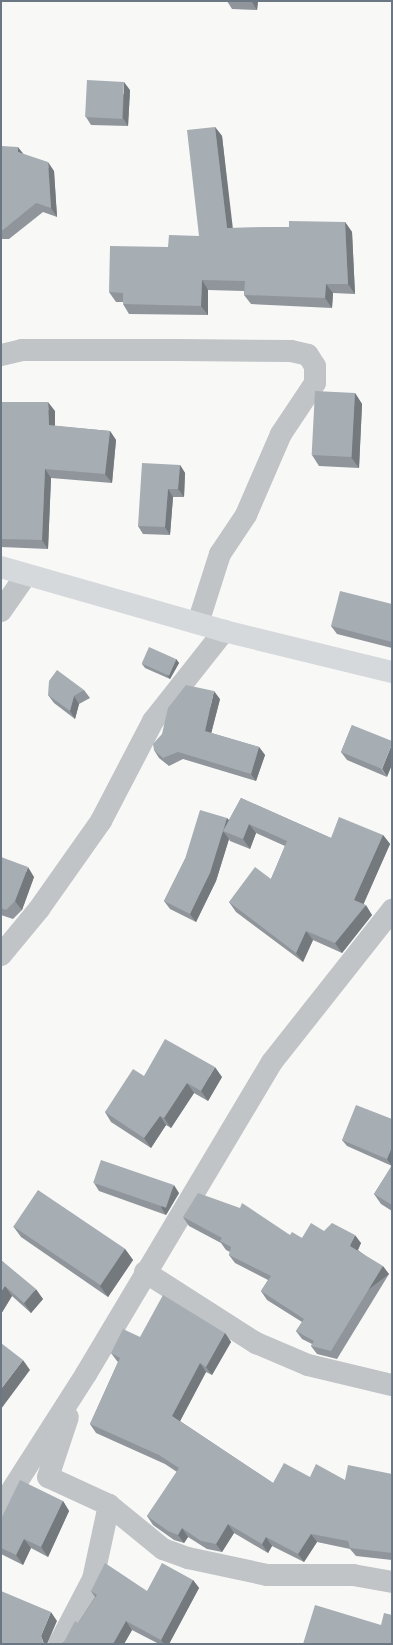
<!DOCTYPE html>
<style>
body{margin:0}
#map{position:relative;width:393px;height:1645px;overflow:hidden;background:#f8f8f7;font-family:"PT Sans Narrow",sans-serif}
div>[style]{position:absolute}
[style*='--x']{left:calc(var(--x)*1px);top:calc(var(--y)*1px);width:calc(var(--w)*1px);rotate:calc(var(--a)*1deg)}
.street>*{height:22px;margin:-11px;padding:0 11px;transform-origin:11px;border-radius:11px;background:#c0c4c7}
.secondary>*{height:22px;margin:-11px;padding:0 11px;transform-origin:11px;border-radius:11px;background:#d5d9dc}
.wall>*{inset:0;background:#8f959a}
.shaded-wall>*{inset:0;background:#74797d;transform-origin:0 0}
.building>*{inset:0;background:#a6adb3;transform-origin:0 0}
span{translate:-50% -50%;white-space:nowrap;text-align:center;line-height:1.15;-webkit-text-stroke:4px #fff;paint-order:stroke}
.frame{position:absolute;inset:0;border:2px solid #6b7884;pointer-events:none}
</style>
<div id="map">
<div class="street">
<i style="--x:1;--y:355;--w:22;--a:-13"></i>
<i style="--x:22;--y:350;--w:157;--a:0"></i>
<i style="--x:179;--y:350;--w:112;--a:0.5"></i>
<i style="--x:291;--y:351;--w:17;--a:13"></i>
<i style="--x:308;--y:355;--w:13;--a:58"></i>
<i style="--x:315;--y:366;--w:17;--a:90"></i>
<i style="--x:315;--y:383;--w:61;--a:123.7"></i>
<i style="--x:281;--y:434;--w:88;--a:113.4"></i>
<i style="--x:246;--y:515;--w:47;--a:123.7"></i>
<i style="--x:220;--y:554;--w:72;--a:107.7"></i>
<i style="--x:1;--y:611;--w:44;--a:-55.2"></i>
<i style="--x:1;--y:955;--w:60;--a:-50.4"></i>
<i style="--x:39;--y:909;--w:108;--a:-54.8"></i>
<i style="--x:101;--y:821;--w:113;--a:-62.5"></i>
<i style="--x:153;--y:721;--w:115;--a:-51.7"></i>
<i style="--x:145;--y:1272;--w:132;--a:32.6"></i>
<i style="--x:256;--y:1343;--w:56;--a:22.9"></i>
<i style="--x:308;--y:1365;--w:86;--a:13.4"></i>
<i style="--x:109;--y:1505;--w:70;--a:39.2"></i>
<i style="--x:163;--y:1549;--w:27;--a:20"></i>
<i style="--x:188;--y:1558;--w:81;--a:12.1"></i>
<i style="--x:267;--y:1575;--w:86;--a:0"></i>
<i style="--x:353;--y:1575;--w:40;--a:10"></i>
<i style="--x:1;--y:1507;--w:158;--a:-57.4"></i>
<i style="--x:86;--y:1374;--w:363;--a:-59.2"></i>
<i style="--x:272;--y:1062;--w:194;--a:-51.7"></i>
<i style="--x:59;--y:1644;--w:73;--a:-62.4"></i>
<i style="--x:93;--y:1579;--w:76;--a:-77.8"></i>
<i style="--x:109;--y:1505;--w:67;--a:-155.3"></i>
<i style="--x:48;--y:1477;--w:63;--a:-71.6"></i>
</div>
<div class="secondary">
<i style="--x:1;--y:567;--w:232;--a:16"></i>
<i style="--x:224;--y:631;--w:173;--a:13.7"></i>
</div>
<div class="wall">
<i style="clip-path:polygon(227px 1px,258px 1px,257px 10px,232px 9px)"></i>
<i style="clip-path:polygon(130px 90px,128px 126px,91px 125px,86px 117px)"></i>
<i style="clip-path:polygon(215px 127px,222px 136px,232px 228px,289px 227px,345px 222px,352px 232px,355px 294px,333px 293px,332px 308px,251px 304px,244px 295px,244px 291px,208px 290px,208px 315px,129px 314px,123px 304px,123px 302px,116px 302px,109px 292px,168px 247px,199px 236px)"></i>
<i style="clip-path:polygon(1px 146px,23px 154px,54px 171px,57px 217px,43px 212px,9px 239px,1px 239px)"></i>
<i style="clip-path:polygon(355px 393px,362px 404px,359px 468px,319px 466px,312px 455px)"></i>
<i style="clip-path:polygon(1px 402px,55px 411px,55px 426px,110px 431px,116px 440px,112px 483px,51px 478px,48px 549px,1px 547px)"></i>
<i style="clip-path:polygon(180px 465px,185px 473px,184px 497px,173px 497px,170px 535px,143px 534px,138px 526px)"></i>
<i style="clip-path:polygon(392px 604px,392px 648px,337px 634px,331px 626px)"></i>
<i style="clip-path:polygon(176px 659px,179px 663px,170px 679px,145px 668px,142px 664px)"></i>
<i style="clip-path:polygon(84px 690px,90px 698px,79px 704px,75px 719px,54px 703px,48px 695px)"></i>
<i style="clip-path:polygon(220px 699px,211px 733px,259px 747px,265px 755px,256px 781px,183px 759px,169px 766px,159px 758px,154px 750px)"></i>
<i style="clip-path:polygon(352px 725px,387px 777px,347px 760px,341px 752px)"></i>
<i style="clip-path:polygon(241px 798px,331px 838px,383px 835px,390px 844px,363px 904px,372px 915px,342px 953px,313px 940px,303px 962px,236px 912px,229px 902px,271px 879px,285px 846px,256px 833px,250px 849px,230px 841px,229px 839px,216px 881px,196px 922px,170px 909px,164px 901px,185px 859px,227px 818px,229px 820px)"></i>
<i style="clip-path:polygon(1px 857px,34px 877px,22px 910px,13px 919px,1px 915px)"></i>
<i style="clip-path:polygon(144px 1076px,222px 1077px,208px 1101px,194px 1093px,171px 1128px,166px 1125px,151px 1148px,111px 1122px,105px 1112px)"></i>
<i style="clip-path:polygon(392px 1119px,392px 1211px,381px 1204px,374px 1194px,392px 1166px,347px 1146px,342px 1140px)"></i>
<i style="clip-path:polygon(94px 1183px,179px 1193px,166px 1215px,99px 1191px)"></i>
<i style="clip-path:polygon(183px 1217px,290px 1235px,302px 1238px,324px 1231px,361px 1243px,358px 1250px,389px 1274px,337px 1359px,317px 1354px,311px 1346px,312px 1344px,302px 1339px,296px 1331px,302px 1322px,267px 1300px,261px 1291px,268px 1280px,235px 1263px,229px 1255px,230px 1252px,226px 1250px,221px 1243px,189px 1226px)"></i>
<i style="clip-path:polygon(13px 1226px,125px 1249px,133px 1260px,108px 1297px,21px 1237px)"></i>
<i style="clip-path:polygon(1px 1260px,43px 1299px,31px 1313px,12px 1296px,1px 1314px)"></i>
<i style="clip-path:polygon(225px 1333px,231px 1342px,212px 1375px,206px 1372px,180px 1421px,273px 1483px,310px 1477px,345px 1480px,392px 1474px,392px 1560px,356px 1556px,350px 1549px,317px 1542px,304px 1562px,272px 1546px,268px 1553px,234px 1533px,222px 1552px,207px 1549px,188px 1537px,184px 1543px,174px 1540px,153px 1525px,147px 1516px,177px 1472px,165px 1464px,96px 1433px,90px 1424px,118px 1362px,117px 1361px,111px 1353px,140px 1337px)"></i>
<i style="clip-path:polygon(63px 1501px,69px 1511px,48px 1557px,31px 1548px,23px 1565px,1px 1554px,1px 1519px)"></i>
<i style="clip-path:polygon(193px 1580px,199px 1588px,169px 1644px,159px 1644px,132px 1630px,124px 1644px,60px 1644px,64px 1642px,78px 1623px,95px 1597px,91px 1591px,147px 1591px)"></i>
</div>
<div class="shaded-wall">
<i style="clip-path:polygon(252px 1px,258px 1px,257px 10px,252px 2px)"></i>
<i style="clip-path:polygon(124px 82px,130px 90px,128px 126px,123px 118px)"></i>
<i style="clip-path:polygon(215px 127px,222px 136px,234px 238px,227px 228px)"></i>
<i style="clip-path:polygon(18px 147px,25px 156px,18px 152px)"></i>
<i style="clip-path:polygon(48px 162px,54px 171px,57px 217px,51px 208px)"></i>
<i style="clip-path:polygon(345px 222px,352px 232px,355px 294px,348px 284px)"></i>
<i style="clip-path:polygon(202px 280px,208px 290px,208px 315px,201px 306px)"></i>
<i style="clip-path:polygon(326px 284px,333px 293px,332px 308px,325px 298px)"></i>
<i style="clip-path:polygon(355px 393px,362px 404px,359px 468px,351px 457px)"></i>
<i style="clip-path:polygon(48px 402px,55px 411px,55px 434px,49px 425px)"></i>
<i style="clip-path:polygon(110px 431px,116px 440px,112px 483px,105px 474px)"></i>
<i style="clip-path:polygon(180px 465px,185px 473px,184px 497px,178px 489px)"></i>
<i style="clip-path:polygon(45px 469px,51px 478px,48px 549px,42px 540px)"></i>
<i style="clip-path:polygon(168px 489px,173px 497px,170px 535px,165px 527px)"></i>
<i style="clip-path:polygon(176px 659px,179px 663px,170px 679px,167px 675px)"></i>
<i style="clip-path:polygon(214px 691px,220px 699px,210px 738px,205px 731px)"></i>
<i style="clip-path:polygon(74px 696px,79px 704px,75px 719px,70px 711px)"></i>
<i style="clip-path:polygon(392px 744px,392px 765px,387px 777px,382px 769px)"></i>
<i style="clip-path:polygon(259px 747px,265px 755px,256px 781px,251px 774px)"></i>
<i style="clip-path:polygon(227px 818px,233px 826px,223px 831px)"></i>
<i style="clip-path:polygon(249px 824px,256px 833px,250px 849px,243px 839px)"></i>
<i style="clip-path:polygon(223px 831px,229px 839px,216px 881px,196px 922px,190px 914px)"></i>
<i style="clip-path:polygon(383px 835px,390px 844px,361px 910px,354px 900px)"></i>
<i style="clip-path:polygon(28px 867px,34px 877px,22px 910px,15px 901px)"></i>
<i style="clip-path:polygon(366px 905px,372px 915px,342px 953px,335px 943px)"></i>
<i style="clip-path:polygon(306px 931px,313px 940px,303px 962px,296px 953px)"></i>
<i style="clip-path:polygon(215px 1067px,222px 1077px,208px 1101px,201px 1091px)"></i>
<i style="clip-path:polygon(187px 1083px,194px 1093px,171px 1128px,164px 1118px)"></i>
<i style="clip-path:polygon(160px 1116px,166px 1125px,151px 1148px,144px 1138px)"></i>
<i style="clip-path:polygon(392px 1147px,392px 1166px,387px 1159px)"></i>
<i style="clip-path:polygon(174px 1185px,179px 1193px,166px 1215px,161px 1207px)"></i>
<i style="clip-path:polygon(355px 1235px,361px 1243px,356px 1254px,350px 1246px)"></i>
<i style="clip-path:polygon(125px 1249px,133px 1260px,108px 1297px,100px 1286px)"></i>
<i style="left:383px;top:1266px;width:10px;height:100px;rotate:53deg"></i>
<i style="clip-path:polygon(5px 1286px,12px 1296px,1px 1314px,1px 1292px)"></i>
<i style="clip-path:polygon(36px 1289px,43px 1299px,31px 1313px,24px 1303px)"></i>
<i style="clip-path:polygon(225px 1333px,231px 1342px,212px 1375px,206px 1367px)"></i>
<i style="clip-path:polygon(23px 1360px,30px 1370px,1px 1409px,1px 1389px)"></i>
<i style="clip-path:polygon(200px 1363px,206px 1372px,178px 1425px,172px 1416px)"></i>
<i style="clip-path:polygon(63px 1501px,69px 1511px,48px 1557px,41px 1547px)"></i>
<i style="clip-path:polygon(228px 1524px,234px 1533px,222px 1552px,216px 1544px)"></i>
<i style="clip-path:polygon(182px 1528px,188px 1537px,184px 1543px,178px 1535px)"></i>
<i style="clip-path:polygon(311px 1534px,317px 1542px,304px 1562px,298px 1554px)"></i>
<i style="clip-path:polygon(266px 1537px,272px 1546px,268px 1553px,262px 1544px)"></i>
<i style="clip-path:polygon(24px 1539px,31px 1548px,23px 1565px,16px 1555px)"></i>
<i style="clip-path:polygon(193px 1580px,199px 1588px,169px 1644px,164px 1644px,161px 1640px)"></i>
<i style="clip-path:polygon(51px 1612px,57px 1621px,47px 1644px,44px 1644px,41px 1636px)"></i>
<i style="clip-path:polygon(126px 1621px,132px 1630px,124px 1644px,113px 1644px)"></i>
</div>
<div class="building">
<i style="clip-path:polygon(233px 1px,252px 1px,252px 2px)"></i>
<i style="left:87px;top:80px;width:37px;height:37px;rotate:3deg"></i>
<i style="clip-path:polygon(215px 127px,227px 228px,289px 227px,289px 221px,345px 222px,348px 284px,326px 284px,325px 298px,244px 295px,245px 281px,202px 280px,201px 306px,123px 304px,123px 293px,109px 292px,110px 246px,168px 247px,169px 235px,199px 236px,187px 130px)"></i>
<i style="clip-path:polygon(1px 146px,18px 147px,18px 152px,48px 162px,51px 208px,36px 203px,3px 230px,1px 230px)"></i>
<i style="left:315px;top:391px;width:40px;height:64px;rotate:3deg"></i>
<i style="clip-path:polygon(1px 402px,48px 402px,49px 425px,110px 431px,105px 474px,45px 469px,42px 540px,1px 539px)"></i>
<i style="clip-path:polygon(142px 463px,180px 465px,178px 489px,168px 489px,165px 527px,138px 526px)"></i>
<i style="clip-path:polygon(340px 591px,392px 604px,392px 642px,331px 626px)"></i>
<i style="left:149px;top:647px;width:30px;height:18px;rotate:24deg"></i>
<i style="clip-path:polygon(57px 670px,84px 690px,74px 696px,70px 711px,48px 695px,49px 681px)"></i>
<i style="clip-path:polygon(186px 685px,214px 691px,205px 731px,259px 747px,251px 774px,178px 752px,163px 758px,154px 750px,153px 744px,162px 734px,168px 708px)"></i>
<i style="clip-path:polygon(352px 725px,392px 741px,392px 744px,382px 769px,341px 752px)"></i>
<i style="clip-path:polygon(241px 798px,331px 838px,339px 817px,383px 835px,354px 900px,366px 905px,335px 943px,306px 931px,296px 953px,229px 902px,255px 867px,271px 879px,287px 841px,249px 824px,243px 839px,223px 831px)"></i>
<i style="clip-path:polygon(200px 810px,227px 818px,210px 873px,190px 914px,164px 901px,185px 859px)"></i>
<i style="clip-path:polygon(1px 857px,28px 867px,15px 901px,6px 910px,1px 908px)"></i>
<i style="clip-path:polygon(165px 1039px,215px 1067px,201px 1091px,187px 1083px,164px 1118px,160px 1116px,144px 1138px,105px 1112px,133px 1069px,144px 1076px)"></i>
<i style="clip-path:polygon(356px 1105px,392px 1119px,392px 1147px,387px 1159px,342px 1140px)"></i>
<i style="left:101px;top:1160px;width:77px;height:24px;rotate:19deg"></i>
<i style="clip-path:polygon(392px 1165px,392px 1205px,374px 1194px)"></i>
<i style="left:38px;top:1190px;width:105px;height:44px;rotate:34deg"></i>
<i style="clip-path:polygon(198px 1193px,240px 1208px,242px 1203px,290px 1235px,292px 1232px,302px 1238px,311px 1223px,324px 1231px,332px 1223px,355px 1235px,350px 1246px,383px 1266px,331px 1351px,311px 1346px,314px 1341px,296px 1331px,304px 1319px,261px 1291px,271px 1276px,229px 1255px,231px 1247px,220px 1241px,222px 1238px,183px 1217px)"></i>
<i style="clip-path:polygon(1px 1260px,36px 1289px,24px 1303px,5px 1286px,1px 1292px)"></i>
<i style="clip-path:polygon(163px 1295px,225px 1333px,206px 1367px,200px 1363px,172px 1416px,273px 1483px,284px 1463px,310px 1477px,316px 1464px,345px 1480px,348px 1465px,392px 1474px,392px 1553px,350px 1548px,348px 1541px,311px 1534px,298px 1554px,266px 1537px,262px 1544px,228px 1524px,216px 1544px,201px 1541px,182px 1528px,178px 1535px,168px 1531px,147px 1516px,179px 1468px,159px 1455px,90px 1424px,120px 1358px,111px 1353px,123px 1329px,140px 1337px)"></i>
<i style="clip-path:polygon(1px 1343px,23px 1360px,1px 1389px)"></i>
<i style="clip-path:polygon(20px 1480px,63px 1501px,41px 1547px,24px 1539px,16px 1555px,1px 1548px,1px 1519px)"></i>
<i style="clip-path:polygon(105px 1563px,147px 1591px,162px 1563px,193px 1580px,161px 1640px,126px 1621px,113px 1644px,60px 1644px,64px 1642px,75px 1621px,78px 1623px,97px 1595px,91px 1591px)"></i>
<i style="clip-path:polygon(1px 1591px,51px 1612px,41px 1636px,43px 1642px,46px 1644px,3px 1644px,1px 1643px)"></i>
<i style="clip-path:polygon(315px 1605px,381px 1625px,384px 1613px,392px 1615px,392px 1644px,303px 1644px)"></i>
</div>
<div class="frame"></div>
</div>
